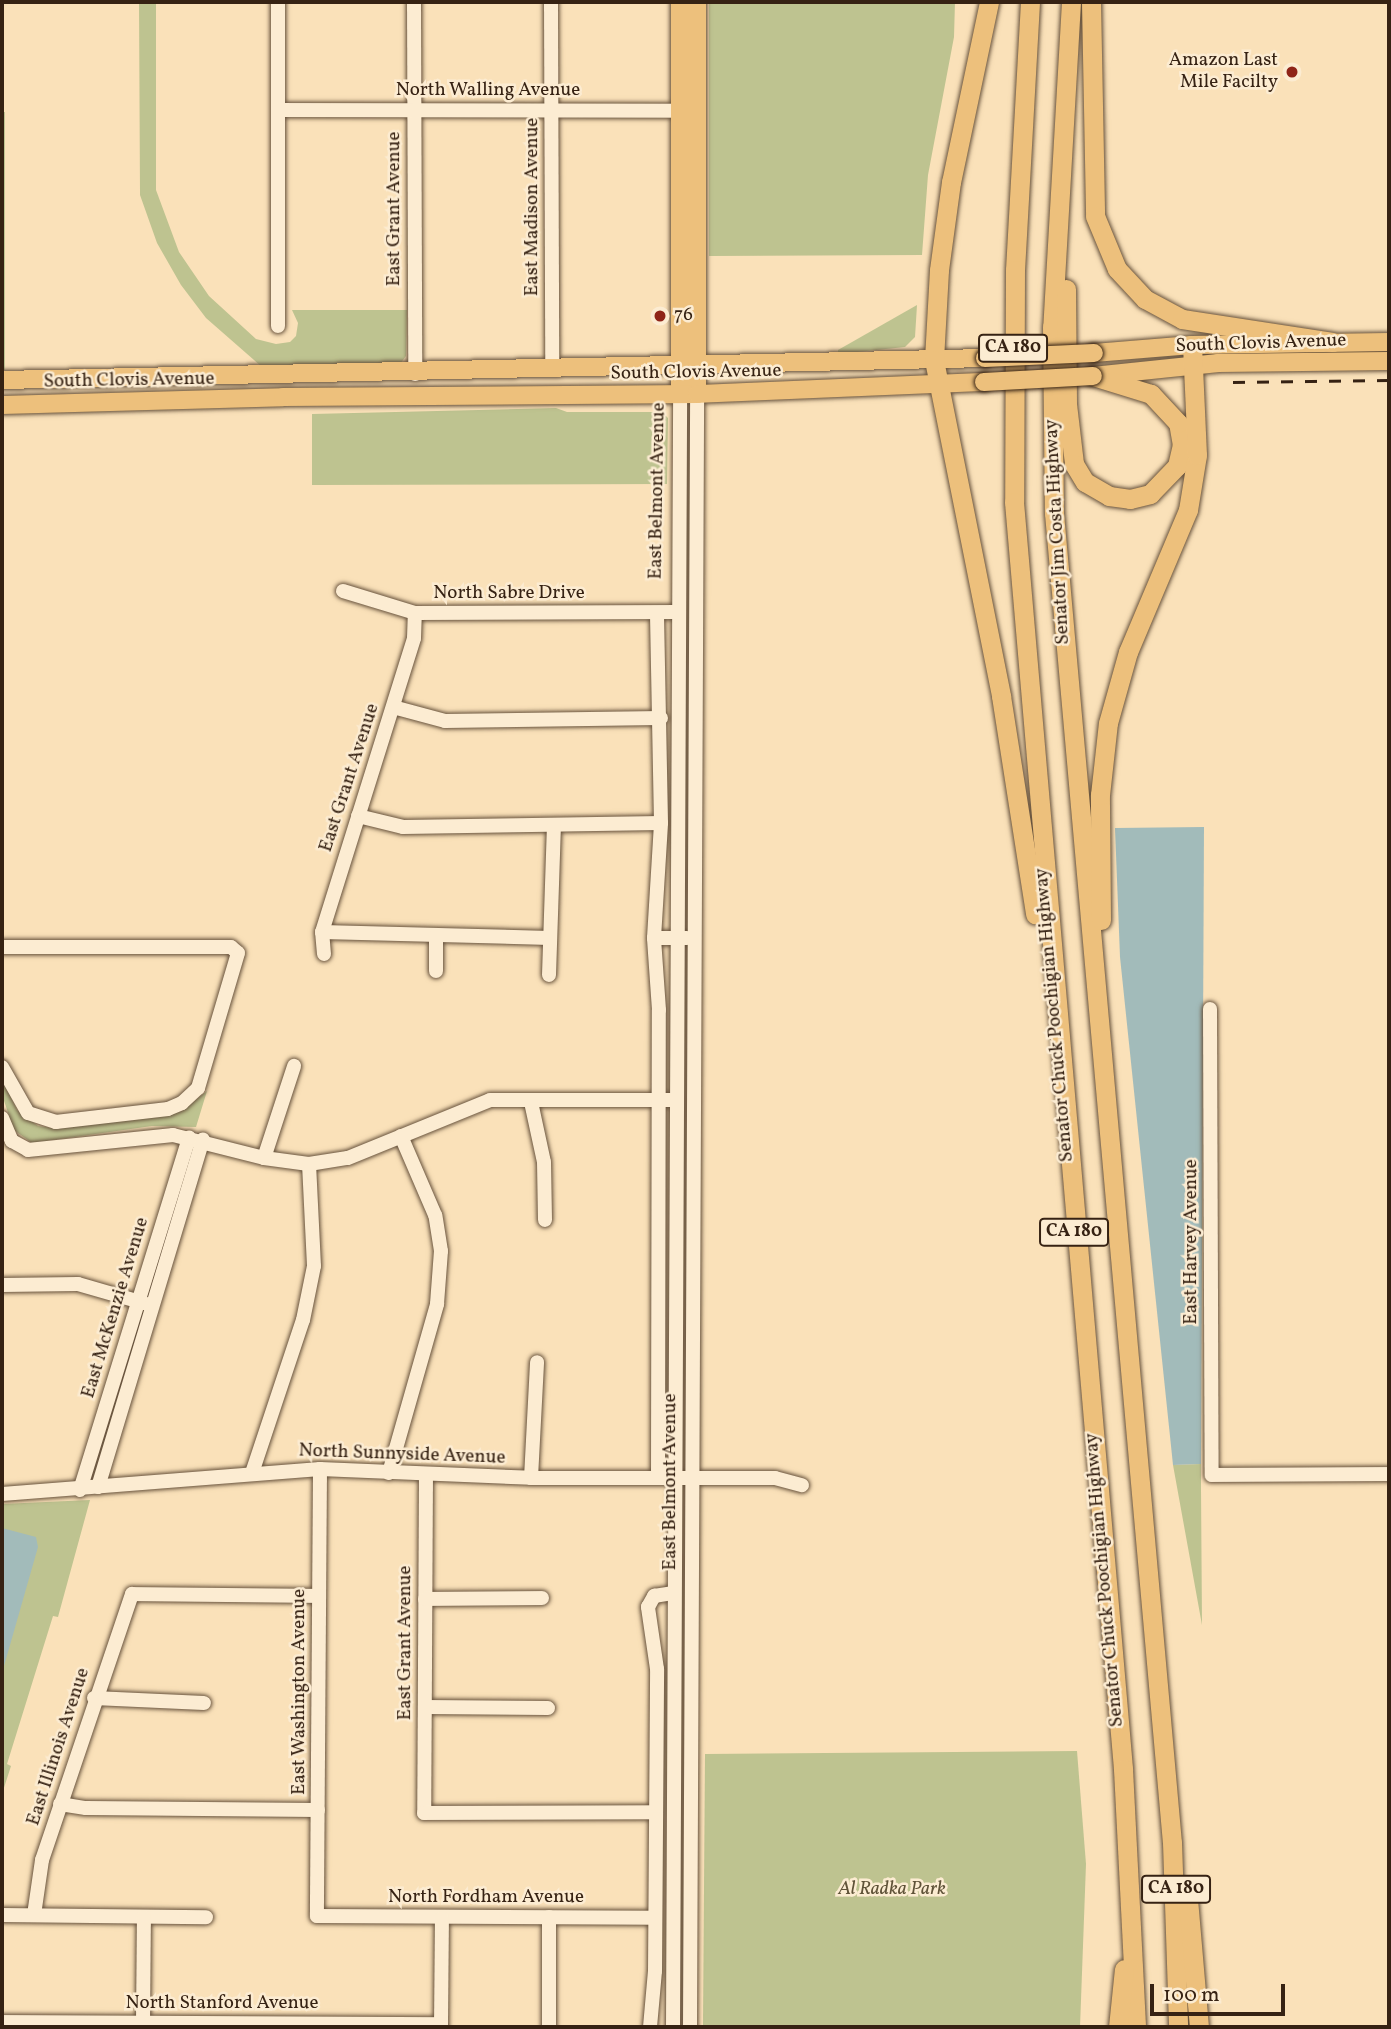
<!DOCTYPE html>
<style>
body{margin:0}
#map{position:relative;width:1391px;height:2029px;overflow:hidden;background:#fae1b9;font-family:Vollkorn,serif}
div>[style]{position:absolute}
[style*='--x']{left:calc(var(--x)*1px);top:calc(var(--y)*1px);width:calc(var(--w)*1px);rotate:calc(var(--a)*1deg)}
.green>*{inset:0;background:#bec390;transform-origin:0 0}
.water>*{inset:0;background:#a2bbba}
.roads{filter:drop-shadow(0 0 2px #67523c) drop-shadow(0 0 2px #67523c)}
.minor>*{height:14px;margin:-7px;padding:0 7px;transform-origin:7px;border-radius:7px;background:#fcecd2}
.major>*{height:18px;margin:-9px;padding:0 9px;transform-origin:9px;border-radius:9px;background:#edc07c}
.highway>*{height:19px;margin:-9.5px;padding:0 9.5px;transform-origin:9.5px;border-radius:9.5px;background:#edc07c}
.rail>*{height:2.5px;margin-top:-1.25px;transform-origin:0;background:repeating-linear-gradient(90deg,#362213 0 12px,transparent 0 24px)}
.bridges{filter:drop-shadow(0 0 2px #362213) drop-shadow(0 0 2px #362213)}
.major-bridge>*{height:18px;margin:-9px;padding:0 9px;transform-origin:9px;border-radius:9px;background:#edc07c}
.dots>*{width:19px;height:19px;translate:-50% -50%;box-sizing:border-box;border:4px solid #fcecd2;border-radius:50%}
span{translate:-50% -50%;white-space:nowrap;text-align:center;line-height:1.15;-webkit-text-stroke:5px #fcecd2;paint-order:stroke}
.shield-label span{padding:2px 5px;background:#fcecd2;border:2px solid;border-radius:5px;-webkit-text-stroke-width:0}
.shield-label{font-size:18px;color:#362213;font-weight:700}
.poi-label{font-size:19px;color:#362213}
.right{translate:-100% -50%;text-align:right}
.left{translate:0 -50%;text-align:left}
.street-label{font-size:19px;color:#362213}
.park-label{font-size:19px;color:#5f5238;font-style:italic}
.frame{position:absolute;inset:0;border:4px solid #362213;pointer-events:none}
.scale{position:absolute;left:1150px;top:1984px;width:135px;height:32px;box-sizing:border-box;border:4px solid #362213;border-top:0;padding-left:9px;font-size:21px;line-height:24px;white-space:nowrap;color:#362213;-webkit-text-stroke:5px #fcecd2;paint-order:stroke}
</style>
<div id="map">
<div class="green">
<i style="clip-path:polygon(139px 2px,156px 2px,156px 190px,179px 252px,209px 296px,256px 339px,276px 344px,290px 342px,296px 336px,298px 323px,292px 310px,407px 310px,406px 356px,400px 364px,263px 368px,206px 318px,181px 285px,157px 243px,140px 195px)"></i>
<i style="clip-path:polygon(709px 2px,955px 2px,954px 37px,928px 175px,922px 255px,709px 256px)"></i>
<i style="left:2px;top:112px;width:3px;height:258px"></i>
<i style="clip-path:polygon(917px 305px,915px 337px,905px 347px,838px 354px,838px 350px)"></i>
<i style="clip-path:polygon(556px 408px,567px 412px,662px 412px,668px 418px,667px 484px,312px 485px,312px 414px)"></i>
<i style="clip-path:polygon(2px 1079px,17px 1110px,38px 1126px,52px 1128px,168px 1115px,183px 1110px,207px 1091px,196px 1127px,152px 1126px,32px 1143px,14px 1130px,2px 1095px)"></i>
<i style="clip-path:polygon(1201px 1464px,1201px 1487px,1202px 1625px,1173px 1465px)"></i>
<i style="clip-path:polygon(90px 1500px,58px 1617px,53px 1616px,7px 1764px,11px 1766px,2px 1794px,2px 1504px)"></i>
<i style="clip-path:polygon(1077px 1751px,1086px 1864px,1080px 2027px,703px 2027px,705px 1754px)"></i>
</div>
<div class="water">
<i style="clip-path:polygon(1204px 827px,1201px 1464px,1173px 1465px,1120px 957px,1115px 828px)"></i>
<i style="clip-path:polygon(2px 1528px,36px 1537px,38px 1547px,2px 1673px)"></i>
</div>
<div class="roads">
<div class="minor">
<i style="--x:278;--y:2;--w:324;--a:90"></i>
<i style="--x:414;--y:2;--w:372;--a:89.8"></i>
<i style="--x:551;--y:2;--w:368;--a:89.8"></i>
<i style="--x:278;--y:110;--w:412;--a:0.1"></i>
<i style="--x:343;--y:591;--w:75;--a:17"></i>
<i style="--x:415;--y:613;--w:263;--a:-0.2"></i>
<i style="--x:393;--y:707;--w:54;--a:15.1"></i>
<i style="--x:445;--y:721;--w:216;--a:-0.8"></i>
<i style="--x:358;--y:816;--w:46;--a:13.7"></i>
<i style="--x:403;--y:827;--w:258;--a:-0.9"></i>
<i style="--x:322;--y:932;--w:228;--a:1.5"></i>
<i style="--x:654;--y:938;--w:115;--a:-86.5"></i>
<i style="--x:661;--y:823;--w:210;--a:-91.1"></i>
<i style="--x:2;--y:947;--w:229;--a:0"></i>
<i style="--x:231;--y:947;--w:9;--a:41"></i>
<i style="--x:238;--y:953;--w:141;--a:106.5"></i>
<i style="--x:198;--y:1088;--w:22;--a:137"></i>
<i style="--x:182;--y:1103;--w:15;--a:157"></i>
<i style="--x:168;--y:1109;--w:113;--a:173.4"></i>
<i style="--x:56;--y:1122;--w:29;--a:-162"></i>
<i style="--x:28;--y:1113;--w:53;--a:-119.5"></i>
<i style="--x:324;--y:954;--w:22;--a:-95"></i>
<i style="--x:322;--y:932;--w:308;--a:-72.6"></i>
<i style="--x:414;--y:638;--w:25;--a:-88"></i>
<i style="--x:436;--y:971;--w:36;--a:-90"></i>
<i style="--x:549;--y:975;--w:150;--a:-88.1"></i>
<i style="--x:1210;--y:1009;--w:466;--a:89.8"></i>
<i style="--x:1212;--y:1475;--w:177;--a:-0.3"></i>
<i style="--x:531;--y:1102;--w:61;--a:77.8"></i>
<i style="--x:544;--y:1162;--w:58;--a:89"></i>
<i style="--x:2;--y:1118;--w:25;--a:67"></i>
<i style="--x:12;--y:1141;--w:18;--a:29"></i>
<i style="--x:28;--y:1150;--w:146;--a:-5.9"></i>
<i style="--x:173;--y:1135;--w:94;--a:14.2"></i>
<i style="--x:264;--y:1158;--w:45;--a:7.6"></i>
<i style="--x:309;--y:1164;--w:39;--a:-9"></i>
<i style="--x:348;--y:1158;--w:153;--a:-22.2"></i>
<i style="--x:490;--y:1100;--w:187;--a:0"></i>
<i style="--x:264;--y:1158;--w:97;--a:-71.9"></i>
<i style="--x:2;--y:1285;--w:76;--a:-0.8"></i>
<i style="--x:78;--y:1284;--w:69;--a:16.1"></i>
<i style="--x:320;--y:1469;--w:447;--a:90.4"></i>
<i style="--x:317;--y:1916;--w:338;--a:0.3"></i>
<i style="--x:252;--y:1473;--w:161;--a:-71.6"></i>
<i style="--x:303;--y:1320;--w:55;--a:-78.5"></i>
<i style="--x:314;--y:1266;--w:102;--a:-92.8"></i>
<i style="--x:389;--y:1473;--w:176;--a:-74.1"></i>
<i style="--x:437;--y:1304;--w:53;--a:-85.7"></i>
<i style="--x:441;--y:1251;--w:36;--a:-99"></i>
<i style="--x:435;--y:1215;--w:86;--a:-113.3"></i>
<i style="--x:426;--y:1474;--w:339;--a:90.3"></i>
<i style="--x:424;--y:1813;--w:232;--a:-0.2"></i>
<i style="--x:658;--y:1477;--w:467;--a:-89.9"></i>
<i style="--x:659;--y:1010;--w:72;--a:-94"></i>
<i style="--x:654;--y:938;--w:33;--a:0"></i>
<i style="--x:531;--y:1478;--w:116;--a:-87"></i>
<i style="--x:98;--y:1487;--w:363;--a:-73.2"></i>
<i style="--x:80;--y:1490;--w:369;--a:-72.8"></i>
<i style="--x:2;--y:1494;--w:319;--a:-4.5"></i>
<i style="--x:320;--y:1469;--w:211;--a:2.4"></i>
<i style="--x:531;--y:1478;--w:244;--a:0"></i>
<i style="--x:775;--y:1478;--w:28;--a:15"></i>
<i style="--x:425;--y:1599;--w:117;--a:-0.5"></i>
<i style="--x:94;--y:1698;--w:110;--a:2.6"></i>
<i style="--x:425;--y:1707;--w:123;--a:0.5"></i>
<i style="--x:60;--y:1804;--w:26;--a:9"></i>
<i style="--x:86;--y:1808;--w:232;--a:0.5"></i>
<i style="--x:2;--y:1915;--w:204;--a:0.6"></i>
<i style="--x:34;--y:1915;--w:56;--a:-81.7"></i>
<i style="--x:42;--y:1860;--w:281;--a:-71.3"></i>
<i style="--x:132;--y:1594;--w:187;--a:0.6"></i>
<i style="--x:2;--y:2022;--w:439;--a:0.3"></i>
<i style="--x:143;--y:2023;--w:106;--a:-89.5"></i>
<i style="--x:441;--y:2027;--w:109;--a:-89.5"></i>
<i style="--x:549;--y:2027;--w:110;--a:-90"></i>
<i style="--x:650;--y:2027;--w:56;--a:-84.9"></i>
<i style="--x:655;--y:1971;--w:302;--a:-89.6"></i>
<i style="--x:657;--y:1669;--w:63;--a:-98.3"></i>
<i style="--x:648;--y:1607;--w:13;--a:-61"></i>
<i style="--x:654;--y:1596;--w:20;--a:-9"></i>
<i style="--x:673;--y:2027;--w:1633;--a:-89.75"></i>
<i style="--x:690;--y:2027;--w:1633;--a:-89.75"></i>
</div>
<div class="major">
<i style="--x:680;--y:2;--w:392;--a:90"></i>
<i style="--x:697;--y:2;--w:392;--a:90"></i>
<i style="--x:1094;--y:353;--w:98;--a:-4.7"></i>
<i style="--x:1192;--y:345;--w:197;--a:-0.9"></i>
<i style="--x:1093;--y:376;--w:126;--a:-5.9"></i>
<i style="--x:1218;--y:363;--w:171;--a:-0.7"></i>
<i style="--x:2;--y:380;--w:983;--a:-1.28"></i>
<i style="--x:2;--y:405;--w:281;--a:-1.6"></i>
<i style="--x:283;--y:397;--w:414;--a:-0.4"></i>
<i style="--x:697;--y:394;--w:287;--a:-2.4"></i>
</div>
<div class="highway">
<i style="--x:989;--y:2;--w:184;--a:101.9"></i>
<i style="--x:951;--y:182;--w:89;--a:97.8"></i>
<i style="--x:939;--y:270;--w:90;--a:93.2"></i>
<i style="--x:934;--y:360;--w:343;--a:78.7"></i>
<i style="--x:1001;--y:696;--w:221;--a:81.1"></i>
<i style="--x:1030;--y:2;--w:268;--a:93.2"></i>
<i style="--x:1015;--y:270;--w:232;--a:90.2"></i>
<i style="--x:1014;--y:502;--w:1272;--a:85.08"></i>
<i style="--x:1123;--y:1769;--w:258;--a:87.1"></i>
<i style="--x:1071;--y:2;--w:326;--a:93.3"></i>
<i style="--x:1052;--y:327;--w:186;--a:89.4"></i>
<i style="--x:1054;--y:513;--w:1334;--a:84.93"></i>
<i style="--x:1172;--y:1842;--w:185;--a:88.1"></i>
<i style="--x:1091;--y:2;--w:214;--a:88.9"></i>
<i style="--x:1095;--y:216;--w:57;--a:67.5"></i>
<i style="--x:1117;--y:269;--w:41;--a:47"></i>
<i style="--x:1145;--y:299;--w:42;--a:28.4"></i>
<i style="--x:1182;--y:319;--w:152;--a:8.7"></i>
<i style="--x:1066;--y:289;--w:115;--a:89.5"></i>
<i style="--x:1067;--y:404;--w:60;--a:83.3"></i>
<i style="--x:1074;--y:464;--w:21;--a:59"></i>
<i style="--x:1085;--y:482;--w:28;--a:30"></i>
<i style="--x:1109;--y:496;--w:21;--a:8"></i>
<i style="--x:1130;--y:499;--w:21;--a:-14"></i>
<i style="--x:1150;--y:494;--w:39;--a:-46"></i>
<i style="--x:1177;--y:466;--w:22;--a:-77"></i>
<i style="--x:1182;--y:445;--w:22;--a:-100"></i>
<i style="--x:1178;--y:423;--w:40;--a:-133"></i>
<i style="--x:1151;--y:394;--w:61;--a:-162.8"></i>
<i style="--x:1101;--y:920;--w:125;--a:-90.5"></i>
<i style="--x:1100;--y:795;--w:72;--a:-83.7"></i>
<i style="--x:1108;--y:723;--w:74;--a:-74.3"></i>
<i style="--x:1128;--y:652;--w:154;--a:-67.1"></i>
<i style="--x:1188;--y:510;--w:56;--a:-80.7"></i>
<i style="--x:1197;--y:455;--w:110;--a:-92.6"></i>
<i style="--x:1188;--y:1899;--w:128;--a:85.1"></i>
<i style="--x:1118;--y:2027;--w:58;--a:-84.1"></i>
</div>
</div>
<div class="rail">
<i style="--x:1233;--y:382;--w:156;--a:-0.7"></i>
</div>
<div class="bridges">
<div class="major-bridge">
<i style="--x:985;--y:358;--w:109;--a:-2.6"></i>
<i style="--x:984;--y:382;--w:109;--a:-3.2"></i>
</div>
</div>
<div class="dots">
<i style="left:1292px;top:72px;background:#8f2418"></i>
<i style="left:660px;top:316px;background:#8f2418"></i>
</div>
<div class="shield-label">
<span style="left:1013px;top:348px">CA 180</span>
<span style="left:1074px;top:1232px">CA 180</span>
<span style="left:1176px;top:1889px">CA 180</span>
</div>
<div class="poi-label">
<span class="right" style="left:1278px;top:72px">Amazon Last<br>Mile Facilty</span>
<span class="left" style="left:674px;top:316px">76</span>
</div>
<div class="street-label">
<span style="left:488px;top:91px">North Walling Avenue</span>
<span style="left:533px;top:207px;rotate:-90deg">East Madison Avenue</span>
<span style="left:395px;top:209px;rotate:-90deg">East Grant Avenue</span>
<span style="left:1261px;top:344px;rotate:-2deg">South Clovis Avenue</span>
<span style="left:696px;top:373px;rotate:-1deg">South Clovis Avenue</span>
<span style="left:129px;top:381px;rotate:-1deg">South Clovis Avenue</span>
<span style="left:658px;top:491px;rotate:-89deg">East Belmont Avenue</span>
<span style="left:1058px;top:532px;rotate:-93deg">Senator Jim Costa Highway</span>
<span style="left:509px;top:594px">North Sabre Drive</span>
<span style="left:350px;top:778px;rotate:-72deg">East Grant Avenue</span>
<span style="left:1055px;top:1015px;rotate:-95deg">Senator Chuck Poochigian Highway</span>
<span style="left:1192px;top:1242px;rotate:-90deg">East Harvey Avenue</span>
<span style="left:116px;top:1308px;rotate:-73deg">East McKenzie Avenue</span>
<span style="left:402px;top:1455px;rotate:2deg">North Sunnyside Avenue</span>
<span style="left:671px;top:1482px;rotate:-90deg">East Belmont Avenue</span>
<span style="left:1105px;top:1580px;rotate:-95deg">Senator Chuck Poochigian Highway</span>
<span style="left:406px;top:1643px;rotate:-90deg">East Grant Avenue</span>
<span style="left:300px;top:1692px;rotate:-90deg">East Washington Avenue</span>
<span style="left:59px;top:1747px;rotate:-72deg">East Illinois Avenue</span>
<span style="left:486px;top:1898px">North Fordham Avenue</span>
<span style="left:222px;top:2004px">North Stanford Avenue</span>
</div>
<div class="park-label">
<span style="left:892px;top:1890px">Al Radka Park</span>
</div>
<div class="frame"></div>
<div class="scale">100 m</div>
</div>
